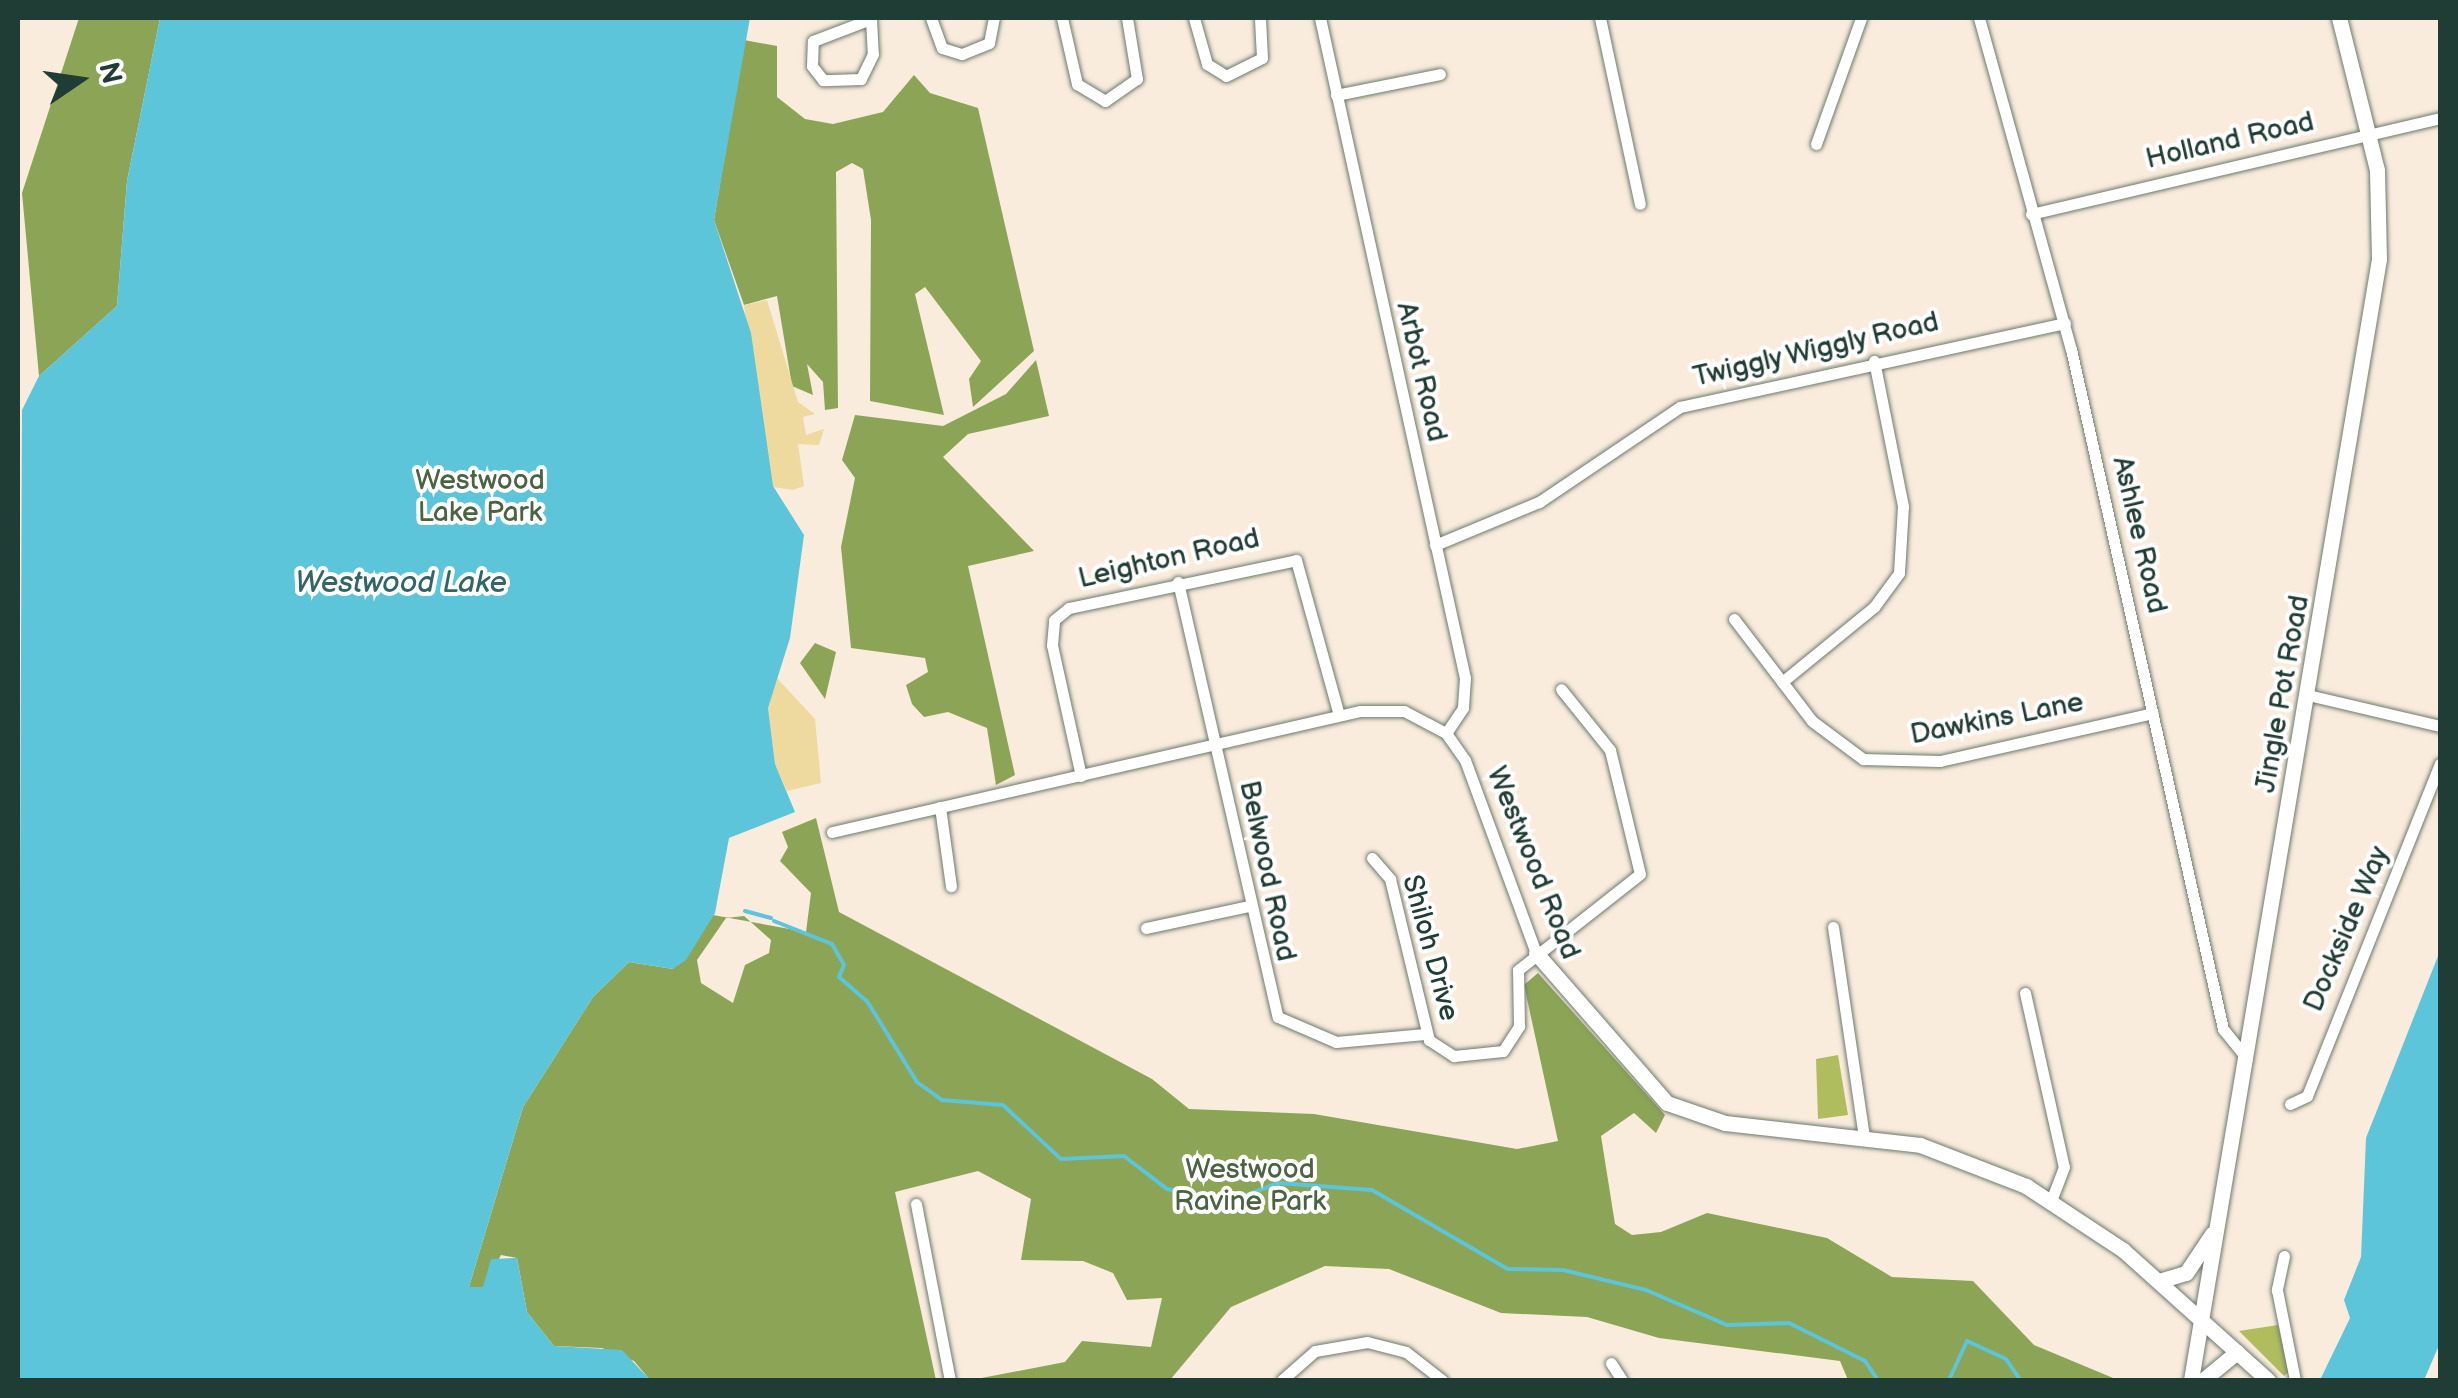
<!DOCTYPE html>
<style>
body{margin:0}
#map{position:relative;width:2458px;height:1398px;overflow:hidden;background:#f9ecdc;font-family:"Balsamiq Sans",sans-serif}
div>[style]{position:absolute}
[style*='--x']{left:calc(var(--x)*1px);top:calc(var(--y)*1px);width:calc(var(--w)*1px);rotate:calc(var(--a)*1deg)}
.green>*{inset:0;background:#b0bd5f}
.forest>*{inset:0;background:#8ca456}
.sand>*{inset:0;background:#eeda9e}
.water>*{inset:0;background:#5cc5d9}
.stream>*{height:4px;margin:-2px;padding:0 2px;transform-origin:2px;border-radius:2px;background:#5cc5d9}
.roads{filter:drop-shadow(0 0 2px #6b7a6f) drop-shadow(0 0 2px #6b7a6f)}
.minor>*{height:11px;margin:-5.5px;padding:0 5.5px;transform-origin:5.5px;border-radius:5.5px;background:#fff}
.tertiary>*{height:15px;margin:-7.5px;padding:0 7.5px;transform-origin:7.5px;border-radius:7.5px;background:#fff}
span{translate:-50% -50%;white-space:nowrap;text-align:center;line-height:1.15;-webkit-text-stroke:8px #fff;paint-order:stroke}
.street-label{font-size:28px;color:#1f3d34}
.park-label{font-size:28px;color:#4a6341}
.water-label{font-size:30px;color:#316666;font-style:italic}
.frame{position:absolute;inset:0;border:20px solid #1f3d34;pointer-events:none}
.north{position:absolute;left:30px;top:30px;width:100px;height:100px;-webkit-text-stroke:8px #fff;paint-order:stroke;rotate:77deg;font-size:28px;font-weight:700;line-height:40px;text-align:center;color:#1f3d34}
.north::after{content:'';display:block;margin:auto;width:35px;height:45px;background:#1f3d34;clip-path:polygon(50% 0,100% 100%,50% 72%,0 100%)}
</style>
<div id="map">
<div class="green">
<i style="clip-path:polygon(1838px 1055px,1848px 1115px,1818px 1119px,1816px 1059px)"></i>
<i style="clip-path:polygon(2278px 1325px,2289px 1372px,2284px 1376px,2239px 1331px)"></i>
</div>
<div class="forest">
<i style="clip-path:polygon(79px 18px,160px 18px,127px 181px,117px 306px,39px 376px,22px 193px)"></i>
<i style="clip-path:polygon(744px 40px,777px 46px,777px 97px,805px 119px,833px 124px,883px 112px,914px 75px,930px 93px,978px 108px,1034px 351px,973px 407px,969px 379px,981px 361px,925px 287px,915px 294px,944px 415px,870px 401px,871px 220px,863px 169px,852px 163px,836px 172px,838px 408px,825px 410px,823px 382px,807px 364px,813px 395px,792px 386px,777px 296px,744px 305px,714px 220px)"></i>
<i style="clip-path:polygon(1036px 360px,1049px 416px,968px 434px,943px 457px,1034px 551px,968px 566px,1015px 775px,996px 785px,987px 728px,948px 712px,924px 717px,912px 704px,906px 685px,928px 672px,925px 658px,851px 648px,841px 547px,855px 478px,842px 460px,855px 415px,943px 426px,1006px 394px)"></i>
<i style="clip-path:polygon(815px 643px,836px 652px,825px 699px,800px 663px)"></i>
<i style="clip-path:polygon(evenodd,816px 818px,839px 912px,1152px 1079px,1189px 1109px,1314px 1114px,1517px 1149px,1558px 1141px,1524px 985px,1538px 973px,1665px 1115px,1656px 1133px,1634px 1113px,1601px 1136px,1615px 1224px,1632px 1235px,1661px 1232px,1707px 1213px,1827px 1238px,1892px 1277px,1973px 1281px,2034px 1345px,2118px 1380px,1848px 1380px,1840px 1361px,1659px 1338px,1587px 1317px,1501px 1313px,1389px 1269px,1325px 1266px,1231px 1307px,1170px 1380px,971px 1380px,1065px 1362px,1082px 1341px,1151px 1347px,1162px 1298px,1127px 1300px,1113px 1273px,1083px 1261px,1021px 1260px,1031px 1199px,978px 1171px,895px 1192px,936px 1380px,650px 1380px,634px 1361px,602px 1348px,554px 1346px,527px 1312px,517px 1258px,501px 1255px,483px 1287px,469px 1287px,523px 1107px,593px 997px,629px 962px,673px 969px,713px 915px,806px 932px,811px 893px,780px 861px,788px 847px,782px 832px,816px 818px,744px 916px,771px 940px,769px 953px,745px 965px,733px 1003px,701px 983px,697px 960px,726px 918px,744px 916px)"></i>
</div>
<div class="sand">
<i style="clip-path:polygon(767px 300px,798px 402px,815px 414px,803px 417px,806px 435px,824px 429px,819px 445px,798px 444px,804px 486px,793px 490px,773px 487px,760px 424px,744px 305px)"></i>
<i style="clip-path:polygon(776px 677px,815px 719px,821px 783px,787px 791px,775px 764px,768px 708px)"></i>
</div>
<div class="water">
<i style="clip-path:polygon(160px 18px,750px 18px,714px 220px,751px 333px,773px 486px,804px 535px,790px 638px,768px 708px,775px 764px,795px 812px,729px 838px,715px 913px,686px 960px,673px 969px,629px 962px,593px 997px,523px 1107px,469px 1287px,483px 1287px,491px 1259px,517px 1258px,527px 1312px,554px 1346px,622px 1350px,650px 1380px,18px 1380px,22px 410px,39px 376px,117px 306px,127px 181px)"></i>
<i style="clip-path:polygon(2440px 951px,2440px 1343px,2424px 1380px,2320px 1380px,2350px 1318px,2344px 1300px,2361px 1257px,2366px 1138px)"></i>
</div>
<div class="stream">
<i style="--x:745;--y:911;--w:27;--a:15"></i>
<i style="--x:774;--y:921;--w:62;--a:21.6"></i>
<i style="--x:832;--y:944;--w:24;--a:60"></i>
<i style="--x:844;--y:965;--w:13;--a:113"></i>
<i style="--x:839;--y:977;--w:37;--a:41"></i>
<i style="--x:867;--y:1001;--w:95;--a:58.3"></i>
<i style="--x:917;--y:1082;--w:31;--a:36"></i>
<i style="--x:942;--y:1100;--w:61;--a:4.7"></i>
<i style="--x:1003;--y:1105;--w:79;--a:43"></i>
<i style="--x:1061;--y:1159;--w:63;--a:-2.7"></i>
<i style="--x:1124;--y:1156;--w:54;--a:37.5"></i>
<i style="--x:1167;--y:1189;--w:65;--a:10.6"></i>
<i style="--x:1231;--y:1201;--w:50;--a:-21"></i>
<i style="--x:1278;--y:1183;--w:94;--a:4.3"></i>
<i style="--x:1372;--y:1190;--w:157;--a:30.2"></i>
<i style="--x:1508;--y:1269;--w:55;--a:1"></i>
<i style="--x:1563;--y:1270;--w:85;--a:13.5"></i>
<i style="--x:1646;--y:1290;--w:88;--a:23.4"></i>
<i style="--x:1727;--y:1325;--w:62;--a:-1.8"></i>
<i style="--x:1789;--y:1323;--w:85;--a:26.6"></i>
<i style="--x:1865;--y:1361;--w:23;--a:56"></i>
<i style="--x:1949;--y:1380;--w:43;--a:-65.2"></i>
<i style="--x:1967;--y:1341;--w:43;--a:24.8"></i>
<i style="--x:2006;--y:1359;--w:25;--a:56"></i>
</div>
<div class="roads">
<div class="minor">
<i style="--x:931;--y:18;--w:32;--a:70"></i>
<i style="--x:942;--y:48;--w:21;--a:17"></i>
<i style="--x:962;--y:54;--w:29;--a:-22"></i>
<i style="--x:989;--y:43;--w:25;--a:-79"></i>
<i style="--x:1062;--y:18;--w:68;--a:77.2"></i>
<i style="--x:1077;--y:84;--w:33;--a:31"></i>
<i style="--x:1105;--y:101;--w:39;--a:-35"></i>
<i style="--x:1137;--y:79;--w:62;--a:-99.3"></i>
<i style="--x:1194;--y:18;--w:48;--a:74.2"></i>
<i style="--x:1207;--y:64;--w:22;--a:32"></i>
<i style="--x:1226;--y:76;--w:40;--a:-26.6"></i>
<i style="--x:1262;--y:58;--w:40;--a:-92.9"></i>
<i style="--x:1320;--y:18;--w:676;--a:77.61"></i>
<i style="--x:1465;--y:678;--w:30;--a:94"></i>
<i style="--x:1463;--y:708;--w:30;--a:124"></i>
<i style="--x:1600;--y:18;--w:190;--a:77.9"></i>
<i style="--x:1979;--y:18;--w:344;--a:74.5"></i>
<i style="--x:2071;--y:349;--w:697;--a:77.4"></i>
<i style="--x:2223;--y:1029;--w:38;--a:51"></i>
<i style="--x:871;--y:19;--w:35;--a:87"></i>
<i style="--x:873;--y:54;--w:28;--a:116"></i>
<i style="--x:861;--y:79;--w:38;--a:178"></i>
<i style="--x:823;--y:80;--w:18;--a:-128"></i>
<i style="--x:812;--y:66;--w:25;--a:-88"></i>
<i style="--x:813;--y:41;--w:62;--a:-20.8"></i>
<i style="--x:1336;--y:95;--w:106;--a:-11.4"></i>
<i style="--x:1816;--y:144;--w:134;--a:-70.3"></i>
<i style="--x:2031;--y:214;--w:420;--a:-13.2"></i>
<i style="--x:1435;--y:545;--w:113;--a:-22.5"></i>
<i style="--x:1539;--y:502;--w:170;--a:-34"></i>
<i style="--x:1680;--y:407;--w:394;--a:-12.3"></i>
<i style="--x:1178;--y:582;--w:446;--a:77.1"></i>
<i style="--x:1278;--y:1017;--w:63;--a:23.3"></i>
<i style="--x:1336;--y:1042;--w:89;--a:-5.1"></i>
<i style="--x:1734;--y:619;--w:128;--a:52.6"></i>
<i style="--x:1812;--y:721;--w:64;--a:36.7"></i>
<i style="--x:1863;--y:759;--w:77;--a:1.5"></i>
<i style="--x:1940;--y:761;--w:218;--a:-12.7"></i>
<i style="--x:1782;--y:682;--w:119;--a:-39.2"></i>
<i style="--x:1874;--y:607;--w:42;--a:-53.7"></i>
<i style="--x:1899;--y:573;--w:67;--a:-86.6"></i>
<i style="--x:1903;--y:506;--w:148;--a:-101.3"></i>
<i style="--x:2308;--y:695;--w:136;--a:13.2"></i>
<i style="--x:1081;--y:776;--w:134;--a:-102.5"></i>
<i style="--x:1052;--y:645;--w:25;--a:-85"></i>
<i style="--x:1054;--y:620;--w:19;--a:-39"></i>
<i style="--x:1069;--y:608;--w:232;--a:-11.9"></i>
<i style="--x:1296;--y:560;--w:161;--a:74.5"></i>
<i style="--x:940;--y:807;--w:80;--a:82.1"></i>
<i style="--x:832;--y:832;--w:542;--a:-12.91"></i>
<i style="--x:1360;--y:711;--w:44;--a:0"></i>
<i style="--x:1404;--y:711;--w:47;--a:27.6"></i>
<i style="--x:1446;--y:733;--w:33;--a:55"></i>
<i style="--x:1465;--y:760;--w:206;--a:69.8"></i>
<i style="--x:1372;--y:858;--w:28;--a:49"></i>
<i style="--x:1390;--y:879;--w:166;--a:76.4"></i>
<i style="--x:1429;--y:1040;--w:30;--a:33"></i>
<i style="--x:1454;--y:1056;--w:49;--a:-5.8"></i>
<i style="--x:1503;--y:1051;--w:30;--a:-57"></i>
<i style="--x:1519;--y:1026;--w:56;--a:-91"></i>
<i style="--x:1518;--y:970;--w:155;--a:-38.2"></i>
<i style="--x:1640;--y:874;--w:128;--a:-103.6"></i>
<i style="--x:1610;--y:750;--w:78;--a:-128.8"></i>
<i style="--x:1833;--y:927;--w:213;--a:81.6"></i>
<i style="--x:1146;--y:928;--w:105;--a:-12.1"></i>
<i style="--x:2025;--y:993;--w:178;--a:77.4"></i>
<i style="--x:2064;--y:1167;--w:34;--a:111"></i>
<i style="--x:2290;--y:1104;--w:19;--a:-25"></i>
<i style="--x:2307;--y:1096;--w:358;--a:-68.2"></i>
<i style="--x:916;--y:1204;--w:179;--a:79.1"></i>
<i style="--x:2284;--y:1256;--w:35;--a:102"></i>
<i style="--x:2277;--y:1290;--w:92;--a:78.7"></i>
<i style="--x:1611;--y:1363;--w:20;--a:57"></i>
<i style="--x:1282;--y:1380;--w:44;--a:-41.3"></i>
<i style="--x:1315;--y:1351;--w:53;--a:-9.8"></i>
<i style="--x:1367;--y:1342;--w:40;--a:14.4"></i>
<i style="--x:1406;--y:1352;--w:46;--a:37.9"></i>
</div>
<div class="tertiary">
<i style="--x:1536;--y:953;--w:199;--a:48.9"></i>
<i style="--x:1667;--y:1103;--w:61;--a:19"></i>
<i style="--x:1725;--y:1123;--w:196;--a:6.4"></i>
<i style="--x:1920;--y:1145;--w:114;--a:21.1"></i>
<i style="--x:2026;--y:1186;--w:116;--a:33.4"></i>
<i style="--x:2123;--y:1250;--w:195;--a:41.9"></i>
<i style="--x:2159;--y:1281;--w:28;--a:-17"></i>
<i style="--x:2186;--y:1273;--w:47;--a:-56.3"></i>
<i style="--x:2191;--y:1380;--w:1137;--a:-80.48"></i>
<i style="--x:2379;--y:259;--w:89;--a:-91.3"></i>
<i style="--x:2377;--y:170;--w:157;--a:-104"></i>
<i style="--x:2203;--y:1380;--w:44;--a:-39.5"></i>
</div>
</div>
<div class="street-label">
<span style="left:2230px;top:141px;rotate:-13deg">Holland Road</span>
<span style="left:1816px;top:350px;rotate:-13deg">Twiggly Wiggly Road</span>
<span style="left:1421px;top:372px;rotate:77deg">Arbot Road</span>
<span style="left:2139px;top:535px;rotate:77deg">Ashlee Road</span>
<span style="left:1169px;top:559px;rotate:-13deg">Leighton Road</span>
<span style="left:2283px;top:694px;rotate:-80deg">Jingle Pot Road</span>
<span style="left:1997px;top:719px;rotate:-11deg">Dawkins Lane</span>
<span style="left:1533px;top:863px;rotate:68deg">Westwood Road</span>
<span style="left:1267px;top:871px;rotate:78deg">Belwood Road</span>
<span style="left:2347px;top:929px;rotate:-67deg">Dockside Way</span>
<span style="left:1430px;top:948px;rotate:75deg">Shiloh Drive</span>
</div>
<div class="park-label">
<span style="left:480px;top:497px">Westwood<br>Lake Park</span>
<span style="left:1250px;top:1186px">Westwood<br>Ravine Park</span>
</div>
<div class="water-label">
<span style="left:401px;top:583px">Westwood Lake</span>
</div>
<div class="frame"></div>
<div class="north">N</div>
</div>
